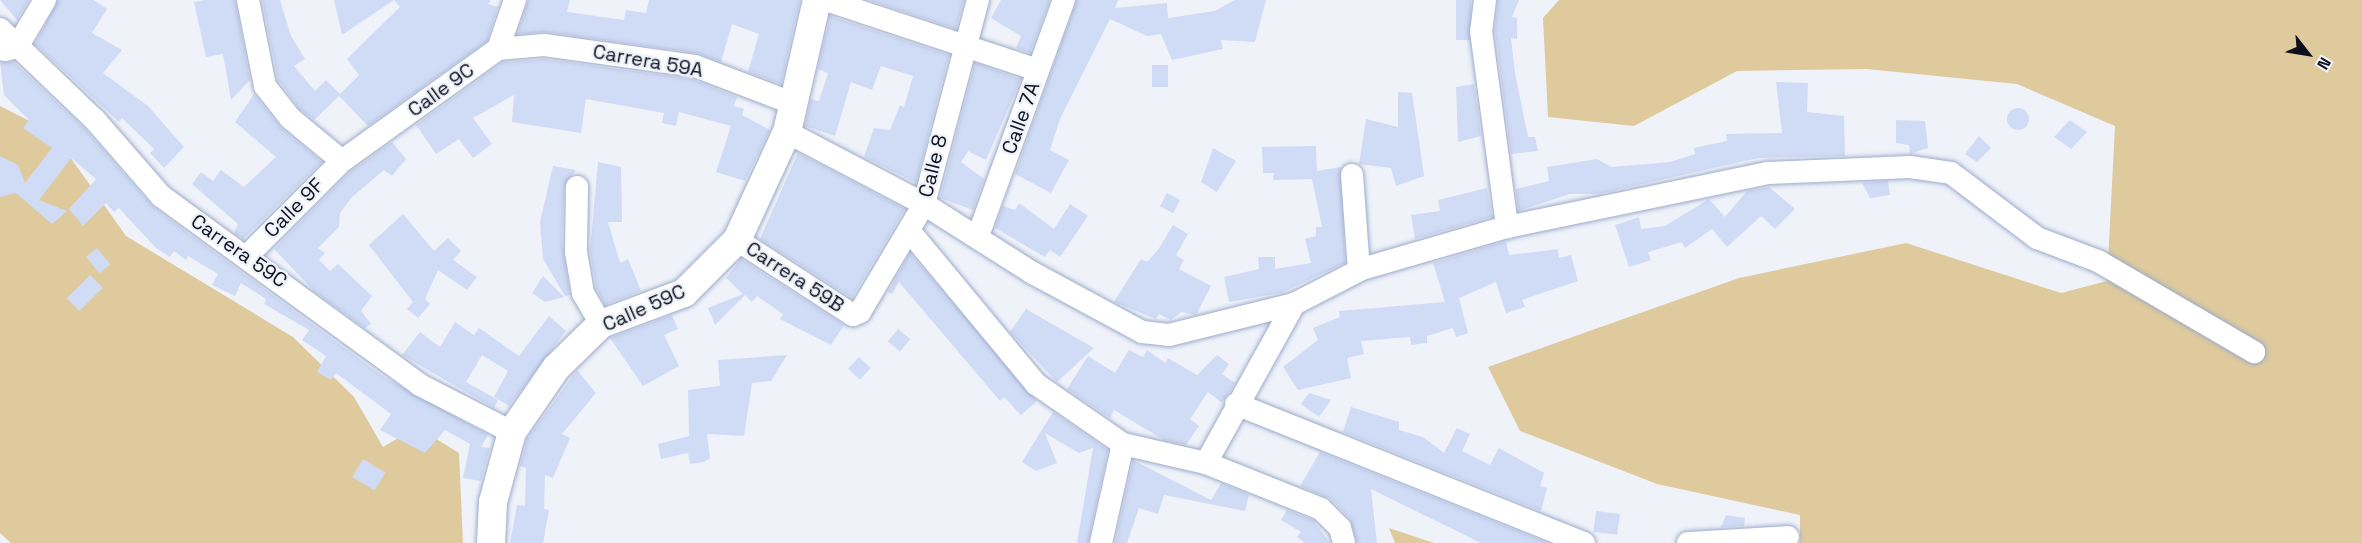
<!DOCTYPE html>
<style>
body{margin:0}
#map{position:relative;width:2362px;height:543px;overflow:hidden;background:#eff2f9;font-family:"Space Grotesk",sans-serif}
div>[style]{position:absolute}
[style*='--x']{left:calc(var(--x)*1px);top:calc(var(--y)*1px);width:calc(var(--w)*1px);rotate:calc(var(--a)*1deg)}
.green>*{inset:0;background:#deca9d}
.building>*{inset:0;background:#d0dbf5;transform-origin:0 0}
.round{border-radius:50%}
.roads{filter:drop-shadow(0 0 2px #9cabcb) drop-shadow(0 0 2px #9cabcb)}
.minor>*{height:22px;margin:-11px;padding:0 11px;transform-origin:11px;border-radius:11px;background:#fff}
.tertiary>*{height:28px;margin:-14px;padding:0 14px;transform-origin:14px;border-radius:14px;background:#fff}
span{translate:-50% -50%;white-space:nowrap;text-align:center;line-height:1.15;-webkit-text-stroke:5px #eff2f9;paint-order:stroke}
.street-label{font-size:20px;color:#0b101c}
.north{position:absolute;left:2278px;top:24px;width:60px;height:60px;-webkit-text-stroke:4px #eff2f9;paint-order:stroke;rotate:121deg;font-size:16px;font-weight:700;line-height:24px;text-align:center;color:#0b101c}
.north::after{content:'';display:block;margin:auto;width:21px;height:27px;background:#0b101c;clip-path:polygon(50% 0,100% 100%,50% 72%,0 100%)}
</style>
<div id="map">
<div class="green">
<i style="clip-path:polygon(1559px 0,2362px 0,2362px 543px,1800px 543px,1800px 515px,1657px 484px,1520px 431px,1488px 367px,1739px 278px,1906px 243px,2061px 293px,2107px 281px,2115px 126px,2017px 84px,1867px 69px,1737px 71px,1634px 126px,1548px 117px,1543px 18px)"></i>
<i style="clip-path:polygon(0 106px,53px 133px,126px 236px,293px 337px,354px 397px,383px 447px,417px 427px,459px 453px,463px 543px,11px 543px,0 533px)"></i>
<i style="clip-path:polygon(1389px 528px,1434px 543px,1395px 543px)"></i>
</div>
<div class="building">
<i style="clip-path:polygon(0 0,29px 0,17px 20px)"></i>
<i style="clip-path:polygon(58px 0,94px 0,107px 9px,92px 33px,122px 50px,103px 73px,148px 106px,184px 147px,164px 168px,150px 153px,154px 149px,122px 118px,119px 122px,35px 44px)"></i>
<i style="clip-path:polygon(204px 0,235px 0,250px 80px,231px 100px,223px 54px,206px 57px,194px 2px)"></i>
<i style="clip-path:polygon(262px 0,280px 0,291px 36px,305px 59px,294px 66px,315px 91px,326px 80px,340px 94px,359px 75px,347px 59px,400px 7px,394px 0,491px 0,488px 4px,498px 7px,487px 41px,368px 126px,339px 96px,314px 120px,300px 109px,278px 80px)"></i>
<i style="clip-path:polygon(334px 0,394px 0,342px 35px)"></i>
<i style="clip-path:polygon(528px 0,570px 0,567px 12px,624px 20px,626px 10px,646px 13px,649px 0,800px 0,781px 84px,748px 72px,759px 34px,732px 24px,721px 62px,697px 53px,546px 32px,518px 34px)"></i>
<i style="clip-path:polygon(869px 0,964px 0,956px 29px)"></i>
<i style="clip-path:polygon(1001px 0,1050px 0,1030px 53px,1016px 48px,1021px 36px,991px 18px)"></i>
<i style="clip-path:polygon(1077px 0,1118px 0,1115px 8px,1167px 3px,1168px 18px,1215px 11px,1235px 0,1266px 0,1255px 42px,1221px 40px,1223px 49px,1172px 60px,1161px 34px,1147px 36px,1110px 19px,1060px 119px,1050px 150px,1069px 160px,1051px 193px,1015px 174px)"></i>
<i style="left:1456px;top:0;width:15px;height:40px"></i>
<i style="clip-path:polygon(1498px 0,1519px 0,1512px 17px,1517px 18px,1517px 39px,1511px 38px,1515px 73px,1528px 137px,1535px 137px,1538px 151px,1511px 154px,1495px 31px)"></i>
<i style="clip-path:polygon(830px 16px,949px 55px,916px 183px,864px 157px,874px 128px,890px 130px,900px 105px,904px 107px,913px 76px,881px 66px,872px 90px,851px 82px,835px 136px,805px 126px,811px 99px,819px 101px,828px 73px,818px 69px)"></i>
<i style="clip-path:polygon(544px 59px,692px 79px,737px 97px,734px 106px,744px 109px,742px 115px,770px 130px,745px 181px,716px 172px,731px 126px,679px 112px,676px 126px,662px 123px,664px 113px,586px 99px,581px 133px,512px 122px,514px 95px,473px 118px,492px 144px,473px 158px,459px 139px,436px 154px,416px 125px,503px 62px)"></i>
<i style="clip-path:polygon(0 62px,14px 62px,85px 129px,153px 207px,384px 377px,488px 435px,481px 447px,490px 448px,481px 481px,463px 478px,470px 444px,445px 430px,425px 453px,380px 430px,391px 414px,336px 373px,331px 380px,317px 372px,326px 356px,302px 340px,309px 330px,264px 304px,266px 299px,241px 283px,235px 296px,212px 285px,218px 274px,188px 256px,186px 260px,174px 251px,170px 257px,156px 248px,119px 208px,114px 212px,106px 203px,83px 226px,69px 209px,96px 179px,71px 158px,39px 200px,67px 211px,52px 224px,16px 193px,0 197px,0 156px,18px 165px,25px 183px,52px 148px,23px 128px,29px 120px,4px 95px)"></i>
<i style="clip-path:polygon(975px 63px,1021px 79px,986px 160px,968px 151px,961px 162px,984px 179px,973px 210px,940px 198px)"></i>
<i style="left:1152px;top:65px;width:16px;height:22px"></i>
<i style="clip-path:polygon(1776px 82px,1808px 83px,1807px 112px,1844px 116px,1845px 156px,1758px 158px,1599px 194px,1570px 194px,1518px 211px,1516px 189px,1549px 181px,1547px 167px,1597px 159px,1611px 167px,1670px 162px,1695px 154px,1694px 148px,1727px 141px,1726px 134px,1782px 133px)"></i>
<i style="clip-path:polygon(1474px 84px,1481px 136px,1458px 142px,1456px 87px)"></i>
<i style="clip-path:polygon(1398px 92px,1412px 93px,1424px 176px,1396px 186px,1391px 168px,1359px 164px,1366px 119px,1398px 127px)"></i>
<i style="clip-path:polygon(254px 94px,281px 128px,322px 162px,243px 239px,234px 233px,238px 224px,192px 184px,201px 172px,213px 181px,221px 170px,244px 187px,276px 157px,235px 122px)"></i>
<i class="round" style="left:2007px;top:108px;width:22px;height:22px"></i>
<i style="clip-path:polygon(1896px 120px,1925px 121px,1928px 148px,1910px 154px,1909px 145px,1896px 143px)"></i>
<i style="clip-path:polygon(2070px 120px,2087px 132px,2071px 149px,2054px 137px)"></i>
<i style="clip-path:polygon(1979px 136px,1991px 148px,1977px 162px,1965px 154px)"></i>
<i style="clip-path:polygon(392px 142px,406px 159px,392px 176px,384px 170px,352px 197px,340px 213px,339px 227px,318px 248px,325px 253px,319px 260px,330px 271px,338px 264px,372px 296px,361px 311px,371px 324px,365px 328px,316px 293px,274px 249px,351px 171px)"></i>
<i style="clip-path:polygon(1316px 146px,1317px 171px,1341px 167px,1345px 263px,1281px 293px,1229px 302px,1224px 277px,1259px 269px,1258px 257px,1275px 257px,1275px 269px,1311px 263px,1305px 239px,1316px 236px,1316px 227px,1322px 227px,1312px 179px,1273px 180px,1274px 173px,1263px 173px,1262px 147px)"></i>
<i style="clip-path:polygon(1213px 148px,1236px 161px,1217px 192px,1201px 182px)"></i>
<i style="clip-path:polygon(798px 153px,905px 209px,852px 298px,760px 239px)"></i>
<i style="clip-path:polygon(598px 162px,621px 167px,622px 222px,608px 222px,620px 263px,628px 259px,641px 291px,605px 305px,596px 288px,590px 251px)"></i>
<i style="clip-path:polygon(553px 166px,576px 170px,564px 187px,562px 242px,570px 295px,565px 296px,543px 259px,540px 222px)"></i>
<i style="clip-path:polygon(1888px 181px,1890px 195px,1870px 198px,1862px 183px)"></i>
<i style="clip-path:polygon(1769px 187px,1795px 209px,1775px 229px,1761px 216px,1727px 247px,1712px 229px,1685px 248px,1682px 242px,1648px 252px,1651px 260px,1629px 267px,1615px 225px,1639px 217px,1641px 229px,1665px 226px,1709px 199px,1725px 217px,1747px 191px)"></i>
<i style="clip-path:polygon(1487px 188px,1492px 217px,1415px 239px,1411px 215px,1440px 211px,1438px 200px)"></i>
<i style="left:1167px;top:193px;width:15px;height:15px;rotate:28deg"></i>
<i style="clip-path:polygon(1019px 203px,1054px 229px,1070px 204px,1088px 216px,1060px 257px,1050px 250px,1045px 257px,995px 228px,1003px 206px,1015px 210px)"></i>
<i style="clip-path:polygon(403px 214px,434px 251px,448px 238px,461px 251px,453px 260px,477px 277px,467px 290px,438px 270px,425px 299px,430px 304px,418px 318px,407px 309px,413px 302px,369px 245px)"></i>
<i style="clip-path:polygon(1173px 225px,1188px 234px,1176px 255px,1184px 260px,1179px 269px,1211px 286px,1196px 315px,1181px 312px,1171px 320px,1159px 314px,1156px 319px,1114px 302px,1141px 259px,1147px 262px,1158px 250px)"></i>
<i style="clip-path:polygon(1506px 241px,1509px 255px,1558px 249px,1559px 258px,1571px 255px,1578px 281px,1522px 300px,1525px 307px,1506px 313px,1496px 282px,1459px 298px,1468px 333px,1456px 337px,1453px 328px,1427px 336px,1427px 343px,1411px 345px,1410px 337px,1361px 341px,1364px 354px,1347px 358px,1351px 378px,1298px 390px,1283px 367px,1318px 340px,1313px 328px,1340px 317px,1339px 311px,1445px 302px,1433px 263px)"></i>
<i style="left:97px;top:248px;width:21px;height:14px;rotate:51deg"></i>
<i style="clip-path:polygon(910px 253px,1037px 401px,1021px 415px,1004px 397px,1000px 401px,899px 282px,892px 294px,888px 292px)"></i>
<i style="clip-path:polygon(741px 259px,844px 325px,831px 345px,780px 319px,783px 314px,757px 296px,752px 302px,745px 295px,715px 325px,708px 308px,743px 294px,726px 278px)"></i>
<i style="left:90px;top:275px;width:18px;height:33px;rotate:45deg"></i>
<i style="clip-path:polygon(543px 276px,564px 297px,545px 302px,532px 293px)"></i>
<i style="clip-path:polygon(1026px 309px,1094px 348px,1057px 382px,1010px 332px)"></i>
<i style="clip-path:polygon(672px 315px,678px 329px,664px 335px,679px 366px,643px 386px,610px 338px)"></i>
<i style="clip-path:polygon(549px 316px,566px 331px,509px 406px,494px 397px,508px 371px,482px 355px,466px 382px,498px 400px,494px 408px,402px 355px,420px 332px,440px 347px,455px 322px,474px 335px,479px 328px,519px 356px)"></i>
<i style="left:898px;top:329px;width:16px;height:16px;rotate:40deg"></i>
<i style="clip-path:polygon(1129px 350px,1143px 357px,1147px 350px,1165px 363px,1168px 358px,1197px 375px,1217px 355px,1229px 364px,1222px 374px,1235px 383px,1222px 403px,1208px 392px,1190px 419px,1199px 426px,1186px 445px,1164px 440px,1114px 410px,1110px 418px,1067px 389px,1088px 356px,1115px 373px)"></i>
<i style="clip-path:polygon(787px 355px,771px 381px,752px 383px,744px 436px,707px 434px,710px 458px,704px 462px,690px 464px,688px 453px,661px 459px,658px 444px,689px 436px,688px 390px,720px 386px,718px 360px)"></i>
<i style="left:859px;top:357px;width:16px;height:16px;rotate:43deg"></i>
<i style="clip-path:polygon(577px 370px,596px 393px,562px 434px,570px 438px,553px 478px,545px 475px,544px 509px,549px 510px,543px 543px,510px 543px,517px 505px,525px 506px,526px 468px,520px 466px,527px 439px)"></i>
<i style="clip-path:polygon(1309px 393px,1331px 400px,1319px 417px,1301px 404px)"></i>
<i style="clip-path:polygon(1351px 407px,1399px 422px,1399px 430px,1423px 437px,1444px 453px,1457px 428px,1470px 434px,1462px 451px,1490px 465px,1499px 448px,1544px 473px,1540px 486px,1547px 488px,1541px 511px,1343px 432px)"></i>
<i style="clip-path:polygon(1053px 412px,1108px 450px,1088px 543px,1077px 543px,1093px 448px,1079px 453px,1045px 433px,1057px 463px,1036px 471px,1022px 462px)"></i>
<i style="clip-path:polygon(1320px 452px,1548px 543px,1481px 543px,1371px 489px,1377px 543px,1357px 543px,1350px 519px,1331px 499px,1300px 486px)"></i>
<i style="left:363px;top:459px;width:26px;height:21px;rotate:31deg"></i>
<i style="clip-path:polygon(1133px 460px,1211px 500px,1221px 483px,1249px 495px,1245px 511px,1164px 495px,1158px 514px,1139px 508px,1127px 543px,1115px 543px)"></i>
<i style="clip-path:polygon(1287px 510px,1313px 520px,1330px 543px,1305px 543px,1297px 537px,1301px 532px,1281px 520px)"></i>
<i style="left:1596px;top:511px;width:24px;height:21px;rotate:7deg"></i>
<i style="clip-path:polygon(1726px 515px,1745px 518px,1744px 526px,1721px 527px)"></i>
</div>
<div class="roads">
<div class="minor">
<i style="--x:248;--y:0;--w:88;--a:78.8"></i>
<i style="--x:265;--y:86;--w:41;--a:52"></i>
<i style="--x:290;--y:118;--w:67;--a:39.6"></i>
<i style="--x:826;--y:0;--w:223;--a:18.3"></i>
<i style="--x:1485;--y:0;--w:31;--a:97"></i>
<i style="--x:1481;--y:31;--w:198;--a:82.4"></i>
<i style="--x:0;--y:29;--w:132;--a:43.8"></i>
<i style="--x:95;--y:120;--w:101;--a:49"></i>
<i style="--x:161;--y:196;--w:321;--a:36.1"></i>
<i style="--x:420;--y:385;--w:103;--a:27.1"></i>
<i style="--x:498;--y:49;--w:46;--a:-5"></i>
<i style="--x:544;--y:45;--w:152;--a:7.9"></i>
<i style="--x:695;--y:66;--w:104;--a:20.9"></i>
<i style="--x:5;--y:50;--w:12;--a:-14"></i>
<i style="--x:17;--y:47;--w:55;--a:-59.2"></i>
<i style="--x:787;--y:132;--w:155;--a:27.7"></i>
<i style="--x:924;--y:204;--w:127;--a:32.4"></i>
<i style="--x:1031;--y:272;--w:126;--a:28.4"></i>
<i style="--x:1142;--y:332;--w:27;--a:6"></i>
<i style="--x:1169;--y:335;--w:129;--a:-13.9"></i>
<i style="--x:1294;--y:304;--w:76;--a:-27.2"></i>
<i style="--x:1362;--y:269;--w:151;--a:-16.2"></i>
<i style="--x:1507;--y:227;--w:267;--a:-11.7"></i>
<i style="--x:1768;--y:173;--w:142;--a:-2.4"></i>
<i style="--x:1910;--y:167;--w:41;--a:8.3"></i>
<i style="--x:1951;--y:173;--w:108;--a:37.1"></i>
<i style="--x:2037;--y:238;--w:65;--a:20.7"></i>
<i style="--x:2098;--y:261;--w:181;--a:30.3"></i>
<i style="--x:1352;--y:175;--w:95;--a:85.8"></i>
<i style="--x:577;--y:187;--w:65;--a:90.9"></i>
<i style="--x:576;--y:252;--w:42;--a:80.3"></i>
<i style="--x:583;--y:293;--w:36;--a:60"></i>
<i style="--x:911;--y:233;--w:196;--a:50.4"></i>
<i style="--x:1036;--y:384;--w:106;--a:34.6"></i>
<i style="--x:1123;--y:444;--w:85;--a:12.9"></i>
<i style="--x:1206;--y:463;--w:124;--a:21.8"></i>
<i style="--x:1321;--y:509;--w:27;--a:45"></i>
<i style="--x:1340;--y:528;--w:16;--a:75"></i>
<i style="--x:978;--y:236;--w:251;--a:-70"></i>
<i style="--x:737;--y:240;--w:138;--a:32.9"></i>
<i style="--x:853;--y:315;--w:8;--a:-23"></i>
<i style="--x:860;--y:312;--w:126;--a:-59.3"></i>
<i style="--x:924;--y:204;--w:211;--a:-75.2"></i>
<i style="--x:247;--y:256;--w:134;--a:-45"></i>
<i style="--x:342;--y:161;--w:192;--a:-35.7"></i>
<i style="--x:498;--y:49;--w:52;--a:-70.9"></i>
<i style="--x:1236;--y:404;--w:375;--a:21.8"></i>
<i style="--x:1206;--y:463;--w:182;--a:-61"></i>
<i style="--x:1101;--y:543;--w:101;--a:-77.5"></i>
<i style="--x:1688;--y:543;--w:100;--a:-3.4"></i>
</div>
<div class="tertiary">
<i style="--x:491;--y:543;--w:41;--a:-87.2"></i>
<i style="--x:493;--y:502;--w:73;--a:-74.8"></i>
<i style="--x:512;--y:432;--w:78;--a:-55.5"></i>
<i style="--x:556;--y:368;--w:63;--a:-44.4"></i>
<i style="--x:601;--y:324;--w:89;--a:-20.5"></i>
<i style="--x:684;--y:293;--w:75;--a:-45"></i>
<i style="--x:737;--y:240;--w:119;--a:-65.2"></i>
<i style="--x:787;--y:132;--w:135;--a:-77.2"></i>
</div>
</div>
<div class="street-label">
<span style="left:648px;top:61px;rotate:10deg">Carrera 59A</span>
<span style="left:441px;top:90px;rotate:-36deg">Calle 9C</span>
<span style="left:1021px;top:118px;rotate:-70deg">Calle 7A</span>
<span style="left:933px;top:166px;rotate:-76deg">Calle 8</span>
<span style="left:294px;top:208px;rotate:-45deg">Calle 9F</span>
<span style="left:239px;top:251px;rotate:35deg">Carrera 59C</span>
<span style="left:795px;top:277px;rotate:33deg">Carrera 59B</span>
<span style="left:644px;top:308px;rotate:-24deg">Calle 59C</span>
</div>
<div class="north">N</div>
</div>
